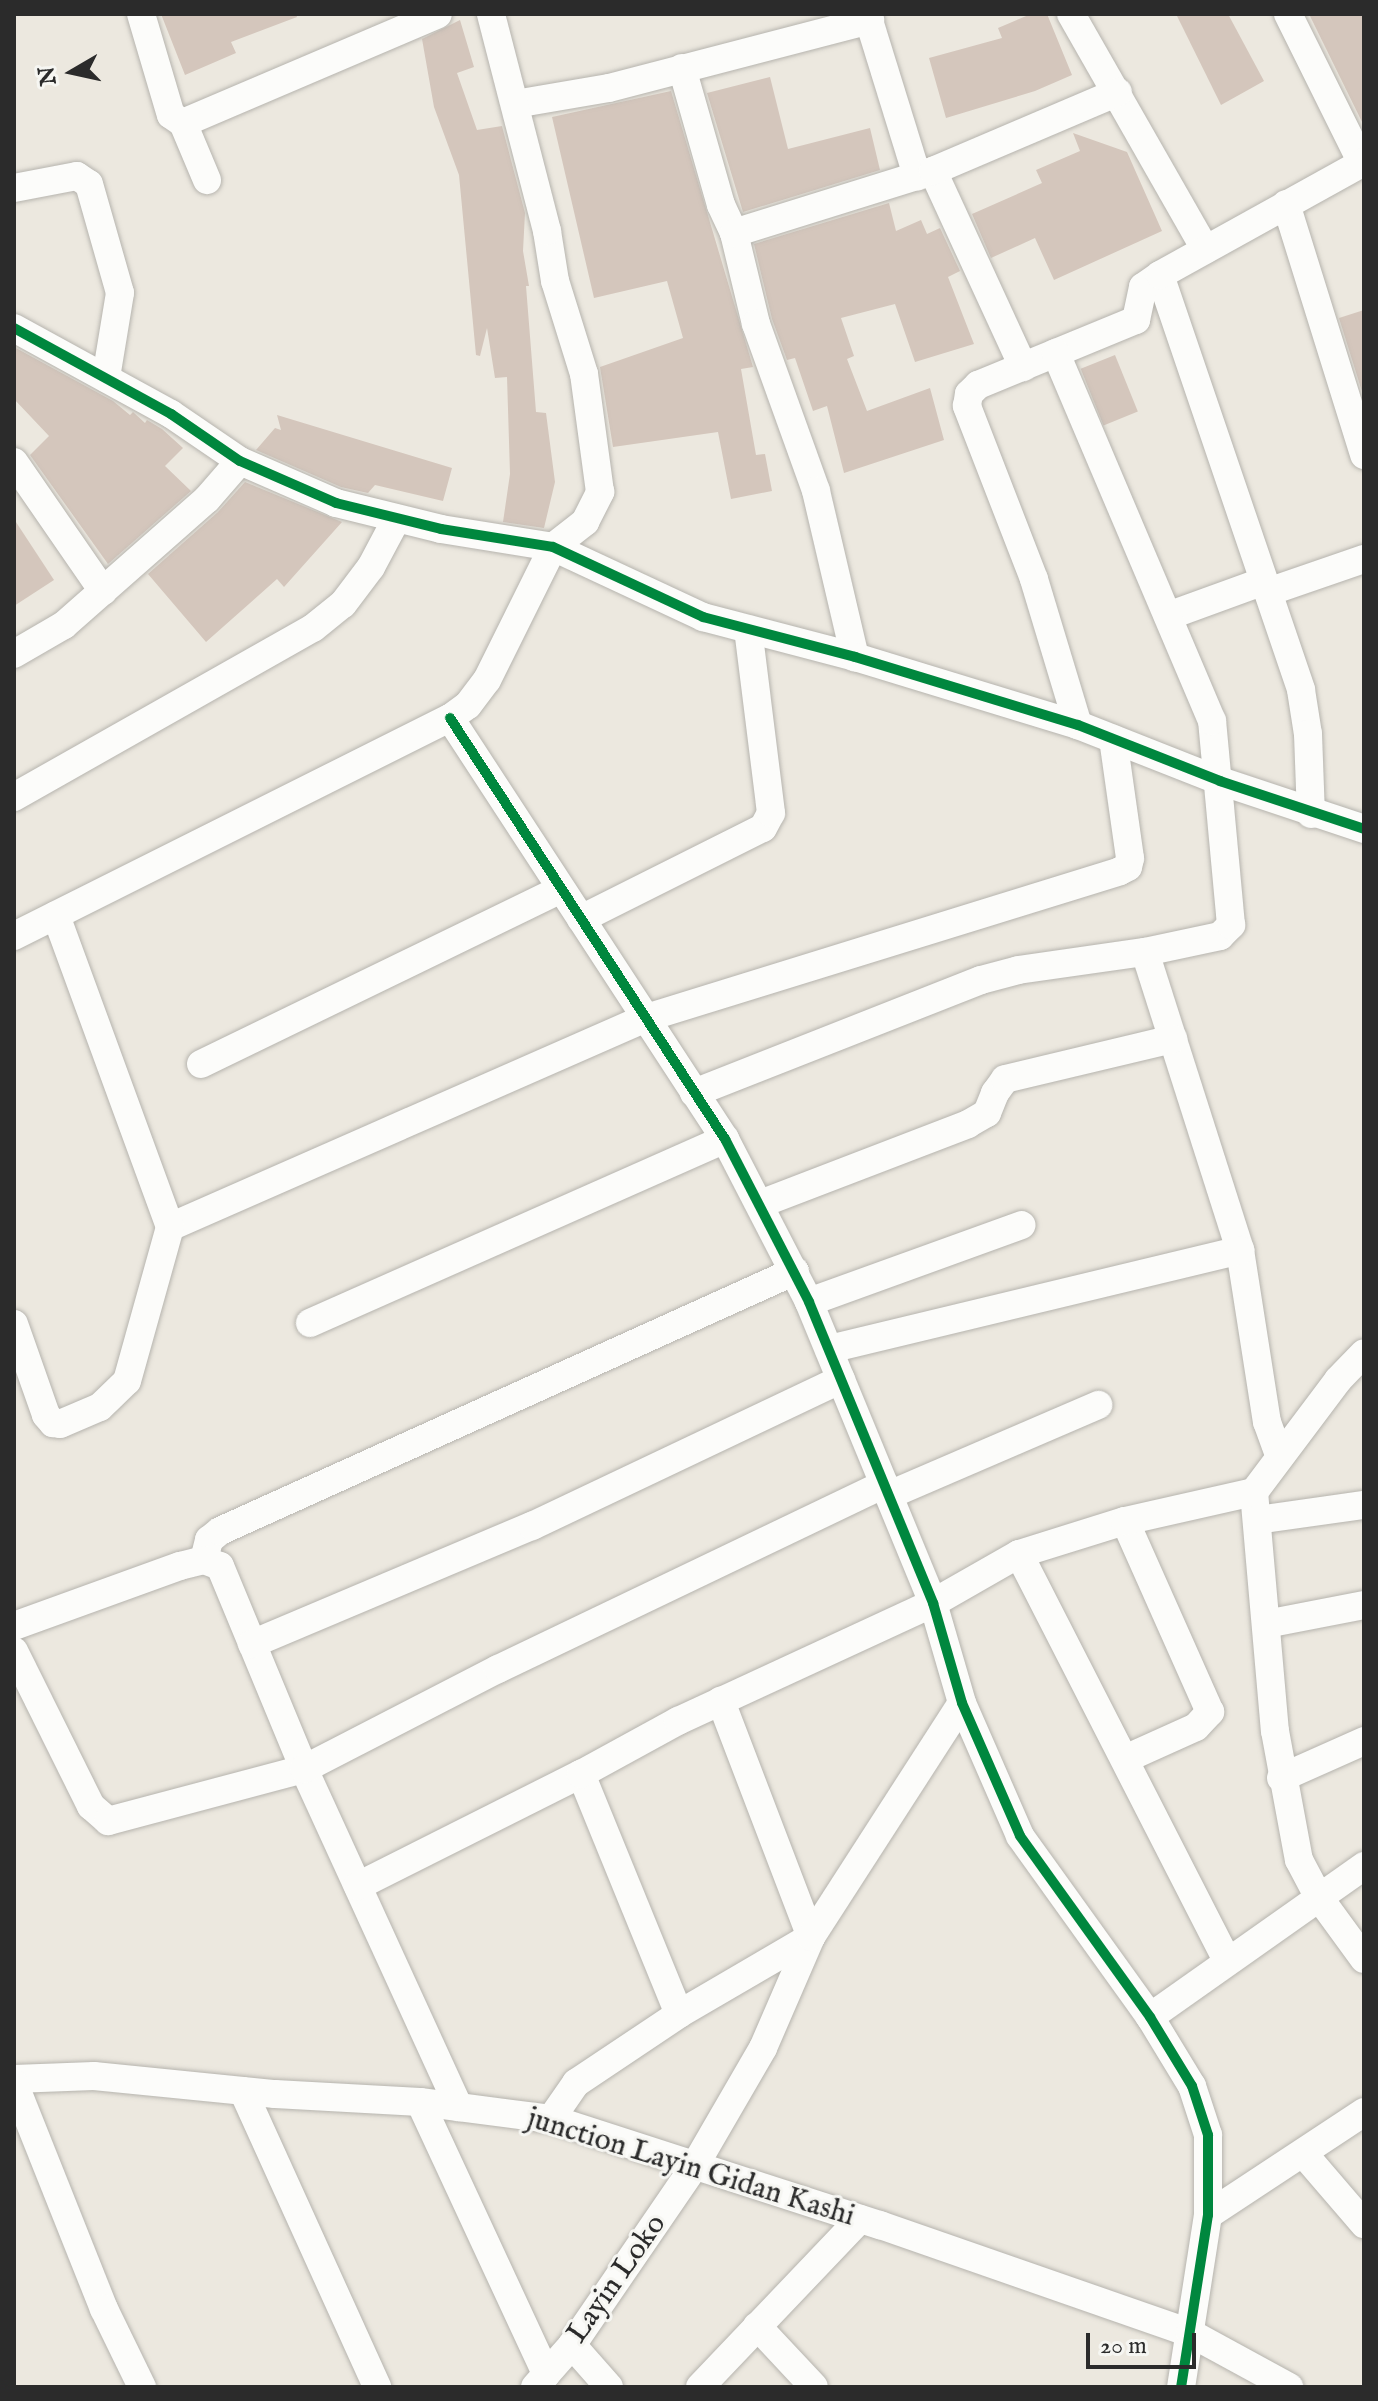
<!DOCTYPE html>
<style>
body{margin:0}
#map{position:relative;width:1378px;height:2401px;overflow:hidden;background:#ece8df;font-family:"IM FELL English",serif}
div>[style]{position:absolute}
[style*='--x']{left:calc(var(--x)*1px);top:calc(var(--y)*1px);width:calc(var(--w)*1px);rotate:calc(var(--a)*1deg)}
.building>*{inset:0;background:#d4c6bc;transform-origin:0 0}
.roads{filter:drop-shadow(0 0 2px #b6b4ae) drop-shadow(0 0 2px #b6b4ae)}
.street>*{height:28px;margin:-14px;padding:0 14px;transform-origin:14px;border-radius:14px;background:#fcfcfa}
.cycleway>*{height:10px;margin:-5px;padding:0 5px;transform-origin:5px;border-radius:5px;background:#00873e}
span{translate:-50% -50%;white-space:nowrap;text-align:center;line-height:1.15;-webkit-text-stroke:6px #f6f6f2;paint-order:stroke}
.street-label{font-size:30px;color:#2b2b2b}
.frame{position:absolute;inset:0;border:16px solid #2b2b2b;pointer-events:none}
.north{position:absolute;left:32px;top:32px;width:80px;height:80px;-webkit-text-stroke:6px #f6f6f2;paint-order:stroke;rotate:261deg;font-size:22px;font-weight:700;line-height:32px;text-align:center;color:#2b2b2b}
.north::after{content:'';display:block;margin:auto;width:28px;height:36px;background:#2b2b2b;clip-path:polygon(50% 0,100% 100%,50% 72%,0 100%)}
.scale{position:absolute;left:1086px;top:2333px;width:110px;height:36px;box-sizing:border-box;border:4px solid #2b2b2b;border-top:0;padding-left:10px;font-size:24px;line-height:28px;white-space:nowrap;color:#2b2b2b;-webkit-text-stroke:6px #f6f6f2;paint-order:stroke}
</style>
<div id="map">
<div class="building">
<i style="clip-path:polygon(161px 14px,296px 14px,297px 17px,231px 42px,236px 53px,185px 75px)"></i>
<i style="clip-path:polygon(1031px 14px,1047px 14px,1072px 75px,1035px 91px,946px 118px,929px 58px,1002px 38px,998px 28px)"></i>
<i style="clip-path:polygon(1176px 14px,1228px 14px,1264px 81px,1221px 105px)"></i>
<i style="clip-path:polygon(1309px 14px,1364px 14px,1364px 126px)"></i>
<i style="clip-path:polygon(460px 20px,474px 67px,457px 73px,477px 130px,502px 126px,525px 213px,523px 251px,529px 286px,526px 286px,536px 412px,546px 413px,555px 482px,544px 528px,503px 522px,510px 474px,507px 377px,495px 378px,487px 328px,480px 356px,476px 355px,459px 175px,434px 107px,422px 39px)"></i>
<i style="clip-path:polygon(770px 77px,788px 149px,870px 128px,880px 170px,743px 212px,707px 93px)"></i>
<i style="clip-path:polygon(671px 91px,753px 367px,741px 369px,756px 455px,765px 454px,772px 491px,731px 499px,718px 432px,613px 447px,600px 367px,683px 338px,667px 281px,594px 298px,552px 117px)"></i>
<i style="clip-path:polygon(1073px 133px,1127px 152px,1162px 231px,1054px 280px,1035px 238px,991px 258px,972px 214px,1042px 183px,1036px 170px,1080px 151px)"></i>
<i style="clip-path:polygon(889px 203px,896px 231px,921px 220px,927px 234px,940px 228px,960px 271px,948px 277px,974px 344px,915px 362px,895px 304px,841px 318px,854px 356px,847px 359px,867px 411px,930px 388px,944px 440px,844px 473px,827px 406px,813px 411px,795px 358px,787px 360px,772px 319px,754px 244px)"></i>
<i style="clip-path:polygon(1364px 310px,1364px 398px,1339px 318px)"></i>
<i style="clip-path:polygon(14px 347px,113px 401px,130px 415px,133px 412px,145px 423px,147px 420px,162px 429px,183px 448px,165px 466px,191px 491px,108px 564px,30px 455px,49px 436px,14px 399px)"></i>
<i style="left:1115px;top:355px;width:61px;height:37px;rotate:68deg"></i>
<i style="clip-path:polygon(277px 415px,452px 468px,443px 501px,375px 485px,368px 493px,341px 487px,256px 450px,275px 428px,281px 430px)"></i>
<i style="clip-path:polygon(245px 482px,342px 522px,284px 587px,277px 579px,206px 642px,148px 574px,218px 512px)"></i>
<i style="clip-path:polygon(14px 519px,54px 580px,14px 606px)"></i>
</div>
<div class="roads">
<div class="street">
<i style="--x:141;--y:14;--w:105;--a:73.5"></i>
<i style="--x:171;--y:115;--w:14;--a:34"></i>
<i style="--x:183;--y:123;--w:62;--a:67.2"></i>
<i style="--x:867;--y:14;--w:170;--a:72.8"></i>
<i style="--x:1071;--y:14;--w:271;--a:60.3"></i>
<i style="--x:1288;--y:14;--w:166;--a:63.6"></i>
<i style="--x:682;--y:68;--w:142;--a:74.1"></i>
<i style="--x:721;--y:205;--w:31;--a:65"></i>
<i style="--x:734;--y:233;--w:94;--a:76.4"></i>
<i style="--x:756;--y:324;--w:177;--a:70.2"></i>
<i style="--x:816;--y:491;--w:171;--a:76.8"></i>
<i style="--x:515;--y:104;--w:95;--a:-9.7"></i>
<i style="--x:609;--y:88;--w:270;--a:-14.6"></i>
<i style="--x:183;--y:123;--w:277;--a:-23.1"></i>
<i style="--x:933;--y:171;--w:216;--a:65.3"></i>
<i style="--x:14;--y:188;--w:64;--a:-10.8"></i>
<i style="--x:77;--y:176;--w:14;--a:34"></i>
<i style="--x:89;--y:184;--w:113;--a:74.1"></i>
<i style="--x:120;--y:293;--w:86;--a:99.4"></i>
<i style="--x:1286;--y:204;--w:263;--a:72.7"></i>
<i style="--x:734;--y:233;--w:208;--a:-17.3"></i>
<i style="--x:933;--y:171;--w:201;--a:-23.1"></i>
<i style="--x:1160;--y:275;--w:438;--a:71.2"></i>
<i style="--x:1301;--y:690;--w:45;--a:81"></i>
<i style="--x:1308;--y:734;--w:80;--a:87.9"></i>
<i style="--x:14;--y:328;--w:179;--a:28.7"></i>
<i style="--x:171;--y:414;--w:83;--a:34.3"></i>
<i style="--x:240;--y:461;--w:105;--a:23.6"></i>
<i style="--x:336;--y:503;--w:108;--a:13.9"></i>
<i style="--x:441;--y:529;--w:113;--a:9.1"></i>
<i style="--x:553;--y:547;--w:166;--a:25"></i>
<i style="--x:703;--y:617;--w:157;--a:14.7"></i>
<i style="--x:855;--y:657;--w:233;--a:17"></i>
<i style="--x:1078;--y:725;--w:153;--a:21.5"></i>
<i style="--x:1220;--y:781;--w:152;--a:18.4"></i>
<i style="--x:14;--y:462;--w:157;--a:55.4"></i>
<i style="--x:1268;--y:592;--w:102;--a:-19"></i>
<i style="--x:1168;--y:616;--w:102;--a:-20"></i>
<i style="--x:14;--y:654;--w:58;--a:-30.1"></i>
<i style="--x:64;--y:625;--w:191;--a:-41.4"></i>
<i style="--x:207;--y:499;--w:50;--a:-49"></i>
<i style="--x:450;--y:718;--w:503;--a:56.85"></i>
<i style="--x:725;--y:1139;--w:183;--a:62.7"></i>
<i style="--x:809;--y:1302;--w:326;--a:67.6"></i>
<i style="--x:933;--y:1603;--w:104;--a:73.8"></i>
<i style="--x:962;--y:1703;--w:145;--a:66.4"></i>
<i style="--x:1020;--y:1836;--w:223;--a:54.3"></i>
<i style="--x:1150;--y:2017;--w:81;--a:58.7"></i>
<i style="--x:1192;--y:2086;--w:52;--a:71.9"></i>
<i style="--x:1208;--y:2135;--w:80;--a:90"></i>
<i style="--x:1208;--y:2215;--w:174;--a:98.9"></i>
<i style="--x:1078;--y:725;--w:152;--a:-106.8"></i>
<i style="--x:1034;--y:579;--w:186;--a:-111.2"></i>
<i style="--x:967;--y:406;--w:12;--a:-81"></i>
<i style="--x:969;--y:394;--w:13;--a:-45"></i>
<i style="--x:978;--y:385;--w:171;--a:-22.4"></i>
<i style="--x:1136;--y:320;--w:34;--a:-78"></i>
<i style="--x:1143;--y:287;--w:21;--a:-35"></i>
<i style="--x:1160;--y:275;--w:233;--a:-29"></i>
<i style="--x:14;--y:797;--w:343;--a:-29.5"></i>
<i style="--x:313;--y:628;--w:38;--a:-39"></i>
<i style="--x:343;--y:604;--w:46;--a:-52.9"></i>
<i style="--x:371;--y:567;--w:55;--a:-62"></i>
<i style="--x:581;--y:919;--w:203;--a:-26.6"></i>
<i style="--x:763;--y:828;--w:17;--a:-62"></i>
<i style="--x:771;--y:813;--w:185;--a:-97.1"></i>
<i style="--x:14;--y:936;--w:487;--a:-26.6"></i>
<i style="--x:450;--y:718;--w:22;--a:-36"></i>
<i style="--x:468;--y:705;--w:31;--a:-53"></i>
<i style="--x:487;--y:680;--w:148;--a:-63.6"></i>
<i style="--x:553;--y:547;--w:41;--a:-38"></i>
<i style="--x:585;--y:522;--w:34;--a:-63"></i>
<i style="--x:600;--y:492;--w:119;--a:-97.7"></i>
<i style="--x:584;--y:374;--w:97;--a:-107.3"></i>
<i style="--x:555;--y:281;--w:51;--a:-99.1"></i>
<i style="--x:547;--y:231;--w:224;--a:-104.5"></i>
<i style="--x:1145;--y:952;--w:313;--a:72.3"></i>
<i style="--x:1240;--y:1250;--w:174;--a:81.1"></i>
<i style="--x:1267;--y:1422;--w:37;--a:70"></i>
<i style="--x:201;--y:1064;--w:400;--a:-25.9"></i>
<i style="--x:694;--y:1093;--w:308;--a:-21.5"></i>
<i style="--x:981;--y:980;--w:38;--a:-15"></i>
<i style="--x:1018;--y:970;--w:128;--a:-8.1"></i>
<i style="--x:1145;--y:952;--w:77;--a:-12"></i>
<i style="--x:1220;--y:936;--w:16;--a:-45"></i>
<i style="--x:1231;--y:925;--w:205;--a:-95.3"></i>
<i style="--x:1212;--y:721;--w:400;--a:-113"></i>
<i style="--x:760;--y:1204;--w:223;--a:-21"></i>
<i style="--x:968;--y:1124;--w:22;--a:-30"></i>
<i style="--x:987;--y:1113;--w:22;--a:-68"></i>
<i style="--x:995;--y:1093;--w:17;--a:-54"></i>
<i style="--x:1005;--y:1079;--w:173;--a:-13.4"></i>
<i style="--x:170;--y:1227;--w:520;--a:-23.71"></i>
<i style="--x:646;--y:1018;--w:496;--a:-17.2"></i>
<i style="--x:1120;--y:871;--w:9;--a:-27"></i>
<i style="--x:1128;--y:867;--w:9;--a:-77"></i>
<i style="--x:1130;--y:858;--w:120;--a:-98.1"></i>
<i style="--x:809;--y:1302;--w:226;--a:-19.9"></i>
<i style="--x:310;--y:1323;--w:454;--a:-23.9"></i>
<i style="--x:14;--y:1324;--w:96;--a:70.6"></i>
<i style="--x:46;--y:1415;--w:11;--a:49"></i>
<i style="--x:53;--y:1423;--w:7;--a:8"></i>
<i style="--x:60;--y:1424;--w:43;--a:-23"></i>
<i style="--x:100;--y:1407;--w:37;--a:-44"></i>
<i style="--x:127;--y:1381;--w:160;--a:-74.4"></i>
<i style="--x:170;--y:1227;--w:332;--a:-110.1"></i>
<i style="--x:829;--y:1349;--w:423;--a:-13.5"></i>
<i style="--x:1254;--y:1492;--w:240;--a:85"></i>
<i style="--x:1275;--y:1731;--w:131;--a:79.5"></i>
<i style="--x:1299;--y:1860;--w:41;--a:62.2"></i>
<i style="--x:1318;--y:1896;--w:78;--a:53.9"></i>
<i style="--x:889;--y:1495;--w:228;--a:-23.3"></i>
<i style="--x:1257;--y:1520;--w:108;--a:-8"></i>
<i style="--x:1019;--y:1554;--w:457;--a:62.9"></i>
<i style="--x:204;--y:1560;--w:21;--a:-76"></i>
<i style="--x:209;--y:1540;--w:14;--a:-39"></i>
<i style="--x:220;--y:1531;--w:631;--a:-24.33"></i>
<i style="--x:1266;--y:1624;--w:100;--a:-11"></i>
<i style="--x:14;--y:1626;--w:177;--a:-19.9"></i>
<i style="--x:180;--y:1566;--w:25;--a:-14"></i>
<i style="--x:204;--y:1560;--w:17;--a:21"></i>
<i style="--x:220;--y:1566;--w:220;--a:67.5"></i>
<i style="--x:304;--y:1769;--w:372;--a:65.4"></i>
<i style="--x:252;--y:1644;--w:304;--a:-22.9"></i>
<i style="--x:532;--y:1526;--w:342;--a:-25.4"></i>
<i style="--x:14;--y:1651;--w:173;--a:63.6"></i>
<i style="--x:91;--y:1806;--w:23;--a:41"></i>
<i style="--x:108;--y:1821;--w:203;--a:-14.9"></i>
<i style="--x:304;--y:1769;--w:218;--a:-27.3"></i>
<i style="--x:498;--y:1669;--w:428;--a:-25.6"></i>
<i style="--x:1125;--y:1759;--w:78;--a:-24.3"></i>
<i style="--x:1196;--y:1727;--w:21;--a:-47"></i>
<i style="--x:1210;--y:1712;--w:209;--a:-114"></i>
<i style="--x:581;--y:1774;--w:259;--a:67.8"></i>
<i style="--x:1281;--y:1778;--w:91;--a:-24"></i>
<i style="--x:358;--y:1886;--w:250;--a:-26.7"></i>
<i style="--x:581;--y:1774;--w:111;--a:-28.7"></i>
<i style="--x:678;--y:1721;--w:281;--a:-24.8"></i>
<i style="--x:933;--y:1603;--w:99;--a:-29.7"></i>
<i style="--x:1019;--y:1554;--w:111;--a:-17.3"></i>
<i style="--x:1125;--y:1521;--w:132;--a:-12.7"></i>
<i style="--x:1254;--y:1492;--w:140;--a:-53.1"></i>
<i style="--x:1338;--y:1380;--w:37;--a:-46"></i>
<i style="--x:1150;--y:2017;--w:262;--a:-35.2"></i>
<i style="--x:14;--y:2079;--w:80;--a:-2.1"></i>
<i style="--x:94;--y:2076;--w:182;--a:5.7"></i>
<i style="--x:275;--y:2094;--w:145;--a:3.2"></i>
<i style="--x:420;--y:2102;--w:132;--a:7.4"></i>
<i style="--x:551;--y:2119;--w:346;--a:17.9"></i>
<i style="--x:880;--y:2225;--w:328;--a:19.2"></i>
<i style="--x:1190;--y:2333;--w:113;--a:28.6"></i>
<i style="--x:14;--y:2083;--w:243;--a:68.3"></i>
<i style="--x:104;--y:2309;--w:87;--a:64"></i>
<i style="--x:243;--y:2091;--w:325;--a:65.6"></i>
<i style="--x:420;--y:2102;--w:300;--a:65.1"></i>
<i style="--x:551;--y:2119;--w:44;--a:-55.2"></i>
<i style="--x:576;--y:2083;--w:124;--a:-33.8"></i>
<i style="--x:679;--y:2014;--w:153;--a:-30.3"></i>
<i style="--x:811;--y:1937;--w:253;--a:-110.9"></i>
<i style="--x:1303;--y:2153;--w:94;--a:49.3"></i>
<i style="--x:1208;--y:2215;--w:187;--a:-33.4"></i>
<i style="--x:757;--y:2326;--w:83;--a:46.9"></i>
<i style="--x:572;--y:2345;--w:56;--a:48.6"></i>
<i style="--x:535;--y:2387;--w:56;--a:-48.6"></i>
<i style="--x:572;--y:2345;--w:216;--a:-55.6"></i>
<i style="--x:694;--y:2167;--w:138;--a:-59.9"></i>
<i style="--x:763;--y:2048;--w:121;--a:-66.6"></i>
<i style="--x:811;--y:1937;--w:278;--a:-57.2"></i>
<i style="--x:700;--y:2387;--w:232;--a:-46.4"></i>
</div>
</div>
<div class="cycleway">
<i style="--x:14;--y:328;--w:179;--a:28.7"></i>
<i style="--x:171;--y:414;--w:83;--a:34.3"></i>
<i style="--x:240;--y:461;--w:105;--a:23.6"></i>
<i style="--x:336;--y:503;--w:108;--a:13.9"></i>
<i style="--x:441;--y:529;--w:113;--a:9.1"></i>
<i style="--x:553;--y:547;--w:166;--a:25"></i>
<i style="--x:703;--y:617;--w:157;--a:14.7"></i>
<i style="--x:855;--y:657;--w:233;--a:17"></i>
<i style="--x:1078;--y:725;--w:153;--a:21.5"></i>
<i style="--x:1220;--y:781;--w:152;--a:18.4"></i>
<i style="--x:450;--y:718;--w:503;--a:56.85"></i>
<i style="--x:725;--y:1139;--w:183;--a:62.7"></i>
<i style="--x:809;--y:1302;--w:326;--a:67.6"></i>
<i style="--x:933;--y:1603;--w:104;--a:73.8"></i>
<i style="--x:962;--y:1703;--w:145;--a:66.4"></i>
<i style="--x:1020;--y:1836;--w:223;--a:54.3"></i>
<i style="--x:1150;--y:2017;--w:81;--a:58.7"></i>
<i style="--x:1192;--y:2086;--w:52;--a:71.9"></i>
<i style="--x:1208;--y:2135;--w:80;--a:90"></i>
<i style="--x:1208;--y:2215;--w:174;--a:98.9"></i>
</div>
<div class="street-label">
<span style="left:691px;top:2168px;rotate:17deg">junction Layin Gidan Kashi</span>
<span style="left:617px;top:2279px;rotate:-55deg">Layin Loko</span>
</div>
<div class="frame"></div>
<div class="north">N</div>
<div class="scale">20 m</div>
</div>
